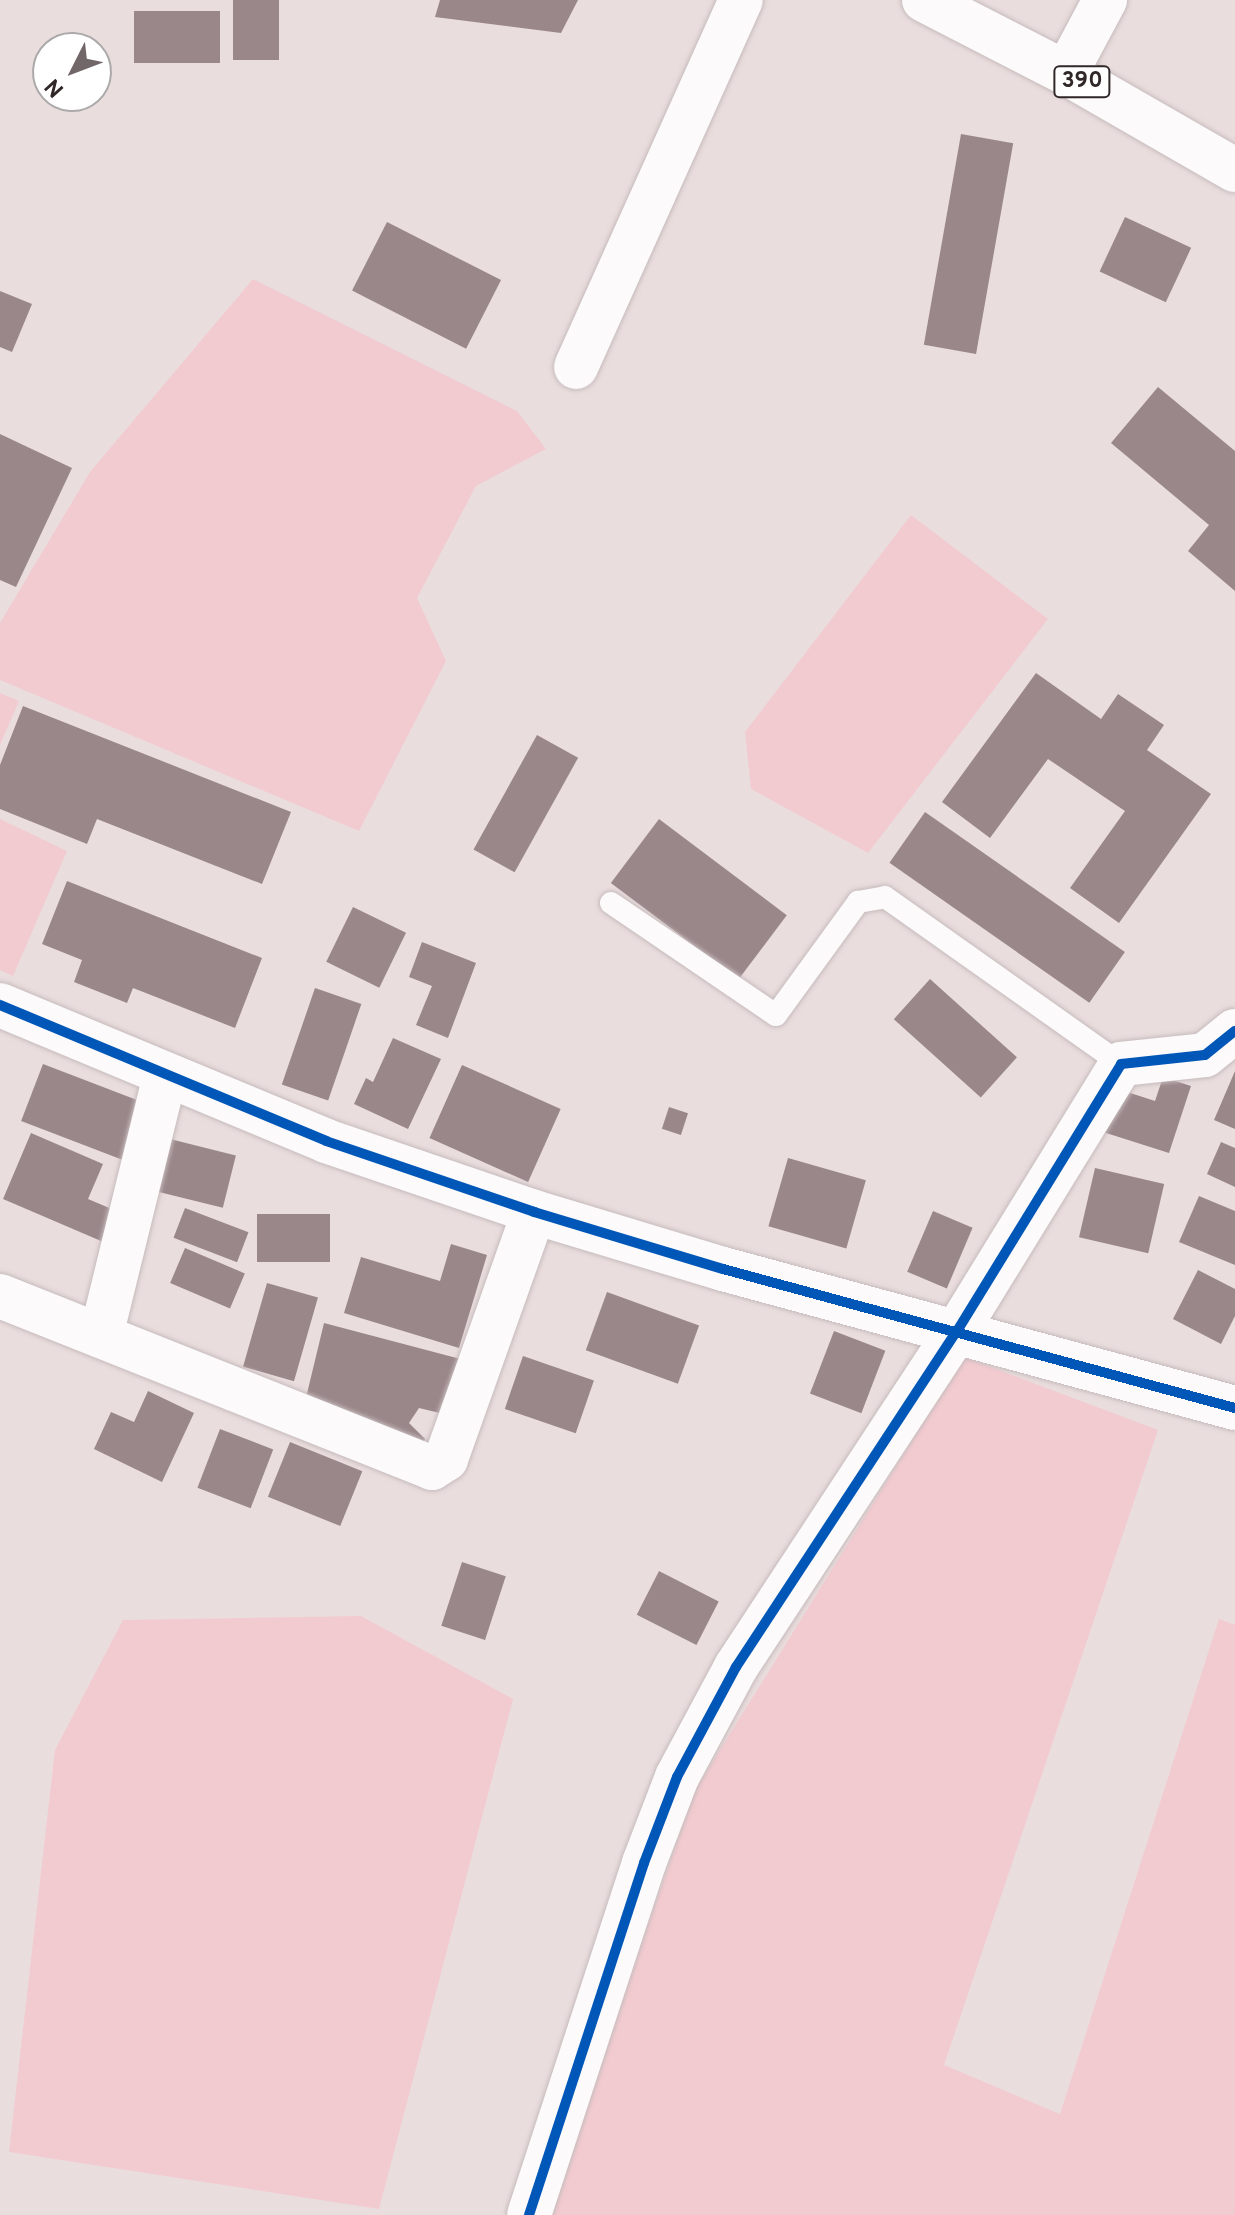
<!DOCTYPE html>
<style>
body{margin:0}
#map{position:relative;width:1235px;height:2215px;overflow:hidden;background:#eaddde;font-family:Overpass,sans-serif}
div>[style]{position:absolute}
[style*='--x']{left:calc(var(--x)*1px);top:calc(var(--y)*1px);width:calc(var(--w)*1px);rotate:calc(var(--a)*1deg)}
.green>*{inset:0;background:#f2cbd0}
.building>*{inset:0;background:#9a878a;transform-origin:0 0}
.roads{filter:drop-shadow(0 0 2px #c6bbbc) drop-shadow(0 0 2px #c6bbbc)}
.service>*{height:22px;margin:-11px;padding:0 11px;transform-origin:11px;border-radius:11px;background:#fcfafa}
.minor>*{height:44px;margin:-22px;padding:0 22px;transform-origin:22px;border-radius:22px;background:#fcfafa}
.tertiary>*{height:44px;margin:-22px;padding:0 22px;transform-origin:22px;border-radius:22px;background:#fcfafa}
.trunk>*{height:44px;margin:-22px;padding:0 22px;transform-origin:22px;border-radius:22px;background:#fcfafa}
.cycleway>*{height:10px;margin:-5px;padding:0 5px;transform-origin:5px;border-radius:5px;background:#0057b8}
span{translate:-50% -50%;white-space:nowrap;text-align:center;line-height:1.15;-webkit-text-stroke:8px #fff;paint-order:stroke}
.shield-label span{padding:2px 6px;background:#fff;border:2px solid;border-radius:6px;-webkit-text-stroke-width:0}
.shield-label{font-size:22px;color:#302728;font-weight:700}
.north{position:absolute;left:32px;top:32px;width:80px;height:80px;box-sizing:border-box;background:#fff;border:2px solid #aca9a9;border-radius:50%;rotate:228deg;font-size:22px;font-weight:700;line-height:32px;text-align:center;color:#302728}
.north::after{content:'';display:block;margin:auto;width:28px;height:36px;background:#716768;clip-path:polygon(50% 0,100% 100%,50% 72%,0 100%)}
</style>
<div id="map">
<div class="green">
<i style="clip-path:polygon(253px 279px,517px 411px,546px 449px,476px 486px,417px 598px,446px 661px,359px 831px,0 680px,0 623px,90px 472px)"></i>
<i style="clip-path:polygon(911px 515px,1048px 619px,868px 853px,751px 789px,745px 732px)"></i>
<i style="clip-path:polygon(0 693px,19px 701px,0 745px)"></i>
<i style="clip-path:polygon(0 819px,67px 851px,13px 976px,0 970px)"></i>
<i style="clip-path:polygon(964px 1357px,1158px 1430px,944px 2065px,1060px 2114px,1219px 1619px,1235px 1625px,1235px 2215px,547px 2215px,695px 1790px)"></i>
<i style="clip-path:polygon(361px 1616px,513px 1699px,379px 2209px,9px 2152px,55px 1750px,123px 1620px)"></i>
</div>
<div class="building">
<i style="left:233px;top:0;width:46px;height:60px"></i>
<i style="clip-path:polygon(440px 0,578px 0,561px 33px,435px 17px)"></i>
<i style="left:220px;top:11px;width:52px;height:86px;rotate:90deg"></i>
<i style="left:961px;top:134px;width:53px;height:214px;rotate:10deg"></i>
<i style="left:1125px;top:217px;width:73px;height:60px;rotate:25deg"></i>
<i style="left:387px;top:222px;width:128px;height:77px;rotate:27deg"></i>
<i style="clip-path:polygon(0 291px,32px 304px,12px 352px,0 347px)"></i>
<i style="clip-path:polygon(1158px 387px,1235px 451px,1235px 591px,1188px 551px,1209px 525px,1111px 443px)"></i>
<i style="clip-path:polygon(0 434px,72px 468px,16px 587px,0 580px)"></i>
<i style="clip-path:polygon(1036px 673px,1101px 719px,1118px 694px,1164px 725px,1147px 750px,1211px 794px,1119px 923px,1070px 888px,1125px 811px,1048px 759px,990px 838px,942px 802px)"></i>
<i style="clip-path:polygon(23px 706px,291px 812px,262px 884px,97px 819px,87px 844px,0 809px,0 765px)"></i>
<i style="left:537px;top:735px;width:47px;height:131px;rotate:29deg"></i>
<i style="left:925px;top:812px;width:244px;height:62px;rotate:35deg"></i>
<i style="left:659px;top:819px;width:160px;height:80px;rotate:37deg"></i>
<i style="clip-path:polygon(67px 881px,262px 958px,235px 1028px,133px 988px,127px 1003px,74px 982px,82px 960px,42px 944px)"></i>
<i style="left:353px;top:907px;width:59px;height:61px;rotate:26deg"></i>
<i style="clip-path:polygon(422px 942px,476px 963px,448px 1038px,416px 1025px,432px 986px,409px 977px)"></i>
<i style="left:930px;top:979px;width:117px;height:54px;rotate:42deg"></i>
<i style="left:315px;top:988px;width:49px;height:102px;rotate:19deg"></i>
<i style="clip-path:polygon(393px 1038px,441px 1059px,408px 1129px,354px 1104px,366px 1078px,373px 1082px)"></i>
<i style="left:43px;top:1064px;width:109px;height:61px;rotate:21deg"></i>
<i style="left:462px;top:1065px;width:108px;height:80px;rotate:24deg"></i>
<i style="clip-path:polygon(1235px 1071px,1235px 1129px,1214px 1120px)"></i>
<i style="clip-path:polygon(1163px 1077px,1191px 1086px,1169px 1153px,1103px 1132px,1118px 1089px,1155px 1101px)"></i>
<i style="left:669px;top:1107px;width:20px;height:23px;rotate:18deg"></i>
<i style="clip-path:polygon(31px 1133px,103px 1164px,88px 1199px,114px 1210px,101px 1241px,3px 1199px)"></i>
<i style="left:166px;top:1138px;width:72px;height:54px;rotate:14deg"></i>
<i style="clip-path:polygon(1221px 1142px,1235px 1148px,1235px 1187px,1207px 1174px)"></i>
<i style="left:788px;top:1158px;width:81px;height:71px;rotate:16deg"></i>
<i style="left:1095px;top:1168px;width:71px;height:71px;rotate:13deg"></i>
<i style="clip-path:polygon(1199px 1196px,1235px 1211px,1235px 1265px,1179px 1242px)"></i>
<i style="left:185px;top:1208px;width:68px;height:32px;rotate:21deg"></i>
<i style="left:933px;top:1211px;width:43px;height:66px;rotate:23deg"></i>
<i style="left:257px;top:1214px;width:73px;height:48px"></i>
<i style="clip-path:polygon(451px 1244px,487px 1255px,459px 1348px,344px 1313px,361px 1257px,440px 1281px)"></i>
<i style="left:185px;top:1248px;width:65px;height:38px;rotate:23deg"></i>
<i style="clip-path:polygon(1198px 1270px,1235px 1289px,1235px 1316px,1221px 1344px,1173px 1319px)"></i>
<i style="left:267px;top:1283px;width:53px;height:87px;rotate:16deg"></i>
<i style="left:607px;top:1292px;width:98px;height:62px;rotate:20deg"></i>
<i style="clip-path:polygon(324px 1323px,468px 1361px,452px 1416px,419px 1408px,409px 1423px,425px 1439px,419px 1451px,304px 1406px)"></i>
<i style="left:834px;top:1331px;width:55px;height:67px;rotate:21deg"></i>
<i style="left:523px;top:1356px;width:75px;height:56px;rotate:19deg"></i>
<i style="clip-path:polygon(148px 1391px,194px 1413px,162px 1482px,94px 1449px,111px 1412px,134px 1422px)"></i>
<i style="left:220px;top:1429px;width:57px;height:63px;rotate:21deg"></i>
<i style="left:290px;top:1442px;width:78px;height:59px;rotate:22deg"></i>
<i style="left:462px;top:1562px;width:46px;height:67px;rotate:18deg"></i>
<i style="left:659px;top:1571px;width:67px;height:49px;rotate:27deg"></i>
</div>
<div class="roads">
<div class="service">
<i style="--x:611;--y:903;--w:199;--a:34.2"></i>
<i style="--x:776;--y:1015;--w:140;--a:-54"></i>
<i style="--x:858;--y:902;--w:27;--a:-10"></i>
<i style="--x:885;--y:897;--w:289;--a:35.3"></i>
</div>
<div class="minor">
<i style="--x:576;--y:367;--w:402;--a:-65.8"></i>
<i style="--x:0;--y:1296;--w:465;--a:21.7"></i>
<i style="--x:432;--y:1468;--w:17;--a:-33"></i>
<i style="--x:446;--y:1459;--w:262;--a:-70.4"></i>
<i style="--x:101;--y:1336;--w:269;--a:-76.2"></i>
<i style="--x:529;--y:2215;--w:370;--a:-71.9"></i>
<i style="--x:644;--y:1863;--w:92;--a:-69"></i>
<i style="--x:677;--y:1777;--w:125;--a:-61.8"></i>
<i style="--x:736;--y:1667;--w:402;--a:-56.7"></i>
<i style="--x:957;--y:1331;--w:313;--a:-58.4"></i>
<i style="--x:1121;--y:1064;--w:84;--a:-6.1"></i>
<i style="--x:1205;--y:1055;--w:38;--a:-39"></i>
</div>
<div class="tertiary">
<i style="--x:1066;--y:73;--w:83;--a:-61.9"></i>
<i style="--x:0;--y:1005;--w:353;--a:22.6"></i>
<i style="--x:326;--y:1141;--w:220;--a:18.8"></i>
<i style="--x:534;--y:1212;--w:197;--a:16.8"></i>
<i style="--x:723;--y:1269;--w:531;--a:15.19"></i>
</div>
<div class="trunk">
<i style="--x:924;--y:0;--w:160;--a:27.2"></i>
<i style="--x:1066;--y:73;--w:195;--a:29.9"></i>
</div>
</div>
<div class="cycleway">
<i style="--x:0;--y:1005;--w:353;--a:22.6"></i>
<i style="--x:326;--y:1141;--w:220;--a:18.8"></i>
<i style="--x:534;--y:1212;--w:197;--a:16.8"></i>
<i style="--x:723;--y:1269;--w:531;--a:15.19"></i>
<i style="--x:529;--y:2215;--w:370;--a:-71.9"></i>
<i style="--x:644;--y:1863;--w:92;--a:-69"></i>
<i style="--x:677;--y:1777;--w:125;--a:-61.8"></i>
<i style="--x:736;--y:1667;--w:402;--a:-56.7"></i>
<i style="--x:957;--y:1331;--w:313;--a:-58.4"></i>
<i style="--x:1121;--y:1064;--w:84;--a:-6.1"></i>
<i style="--x:1205;--y:1055;--w:38;--a:-39"></i>
</div>
<div class="shield-label">
<span style="left:1082px;top:82px">390</span>
</div>
<div class="north">N</div>
</div>
